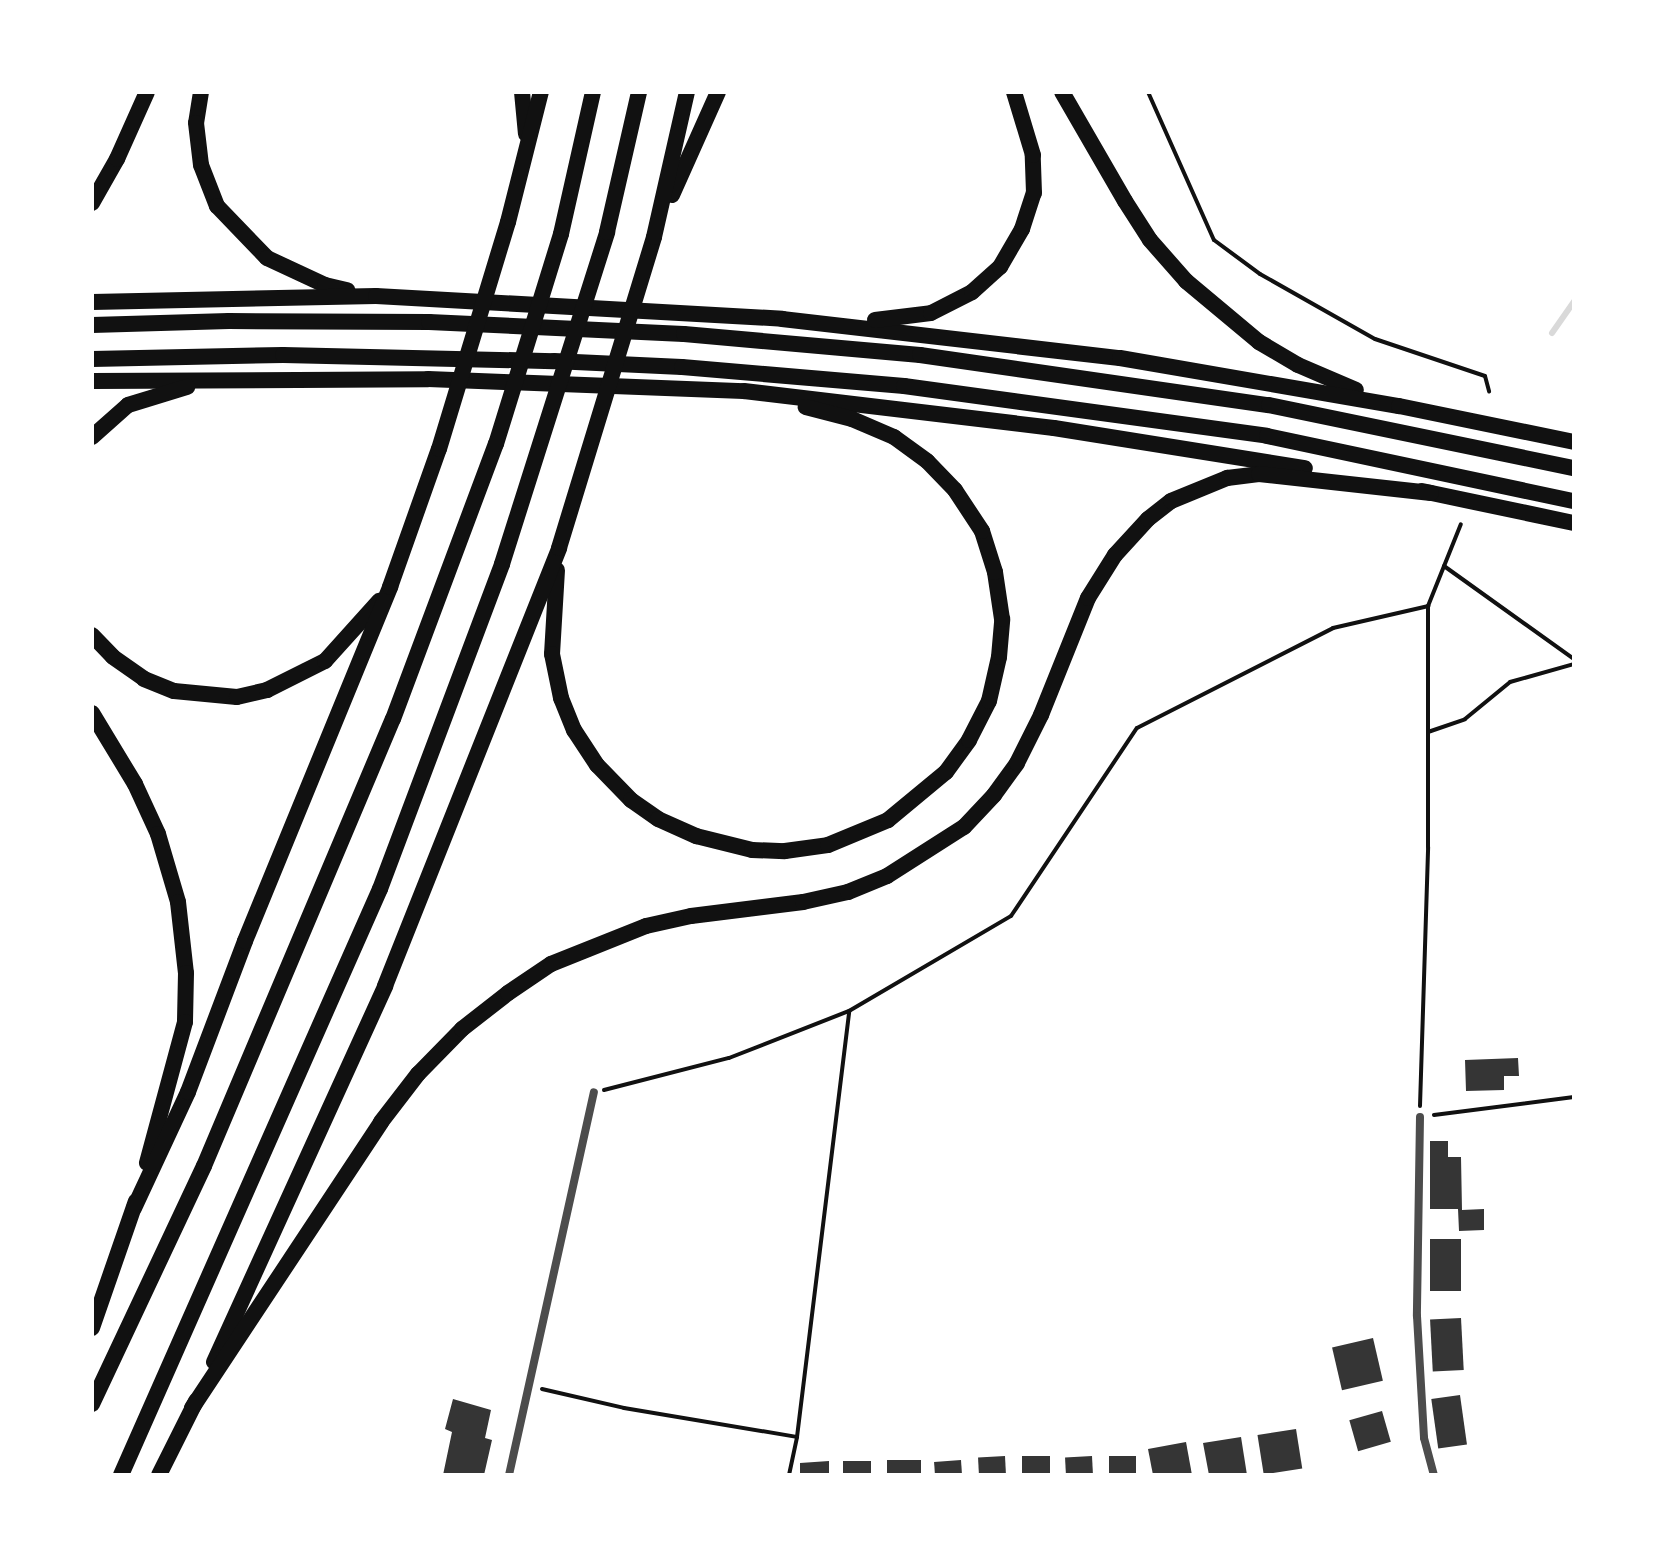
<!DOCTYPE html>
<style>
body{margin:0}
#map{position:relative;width:1666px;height:1567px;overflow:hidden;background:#fff;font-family:"Alegreya Sans",sans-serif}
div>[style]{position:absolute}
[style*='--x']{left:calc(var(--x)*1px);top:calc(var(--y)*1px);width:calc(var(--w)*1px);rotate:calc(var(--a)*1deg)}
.stream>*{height:6px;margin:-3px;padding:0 3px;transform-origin:3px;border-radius:3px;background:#d9d9d9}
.building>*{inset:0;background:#353535;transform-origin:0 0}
.path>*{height:4px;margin:-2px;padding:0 2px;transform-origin:2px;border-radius:2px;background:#111}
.minor>*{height:8px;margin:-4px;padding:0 4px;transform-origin:4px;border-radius:4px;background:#4c4c4c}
.motorway>*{height:16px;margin:-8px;padding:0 8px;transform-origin:8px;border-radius:8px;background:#111}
span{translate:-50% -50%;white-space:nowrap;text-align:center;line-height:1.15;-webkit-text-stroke:6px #fff;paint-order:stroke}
.frame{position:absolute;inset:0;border:94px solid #fff;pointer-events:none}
</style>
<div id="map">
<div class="stream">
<i style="--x:1552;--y:333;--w:39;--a:-55"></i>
</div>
<div class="building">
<i style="clip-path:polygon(1518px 1058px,1519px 1076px,1504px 1076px,1504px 1090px,1466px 1091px,1465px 1060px)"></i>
<i style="clip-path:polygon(1430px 1141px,1448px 1141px,1448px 1157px,1461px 1157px,1462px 1210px,1484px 1209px,1484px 1230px,1459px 1231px,1458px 1209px,1430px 1209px)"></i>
<i style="left:1430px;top:1239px;width:31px;height:52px"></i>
<i style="left:1461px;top:1318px;width:52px;height:31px;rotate:87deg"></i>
<i style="left:1373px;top:1338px;width:44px;height:42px;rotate:77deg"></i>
<i style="left:1460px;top:1395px;width:50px;height:29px;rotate:82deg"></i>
<i style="clip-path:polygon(453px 1399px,491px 1410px,485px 1438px,492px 1440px,484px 1475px,443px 1475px,452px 1432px,445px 1429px)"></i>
<i style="left:1382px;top:1411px;width:32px;height:34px;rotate:74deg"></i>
<i style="left:1296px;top:1429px;width:40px;height:39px;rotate:81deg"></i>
<i style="clip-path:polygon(1241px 1437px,1247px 1475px,1209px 1475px,1203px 1443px)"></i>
<i style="clip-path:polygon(1186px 1442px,1192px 1475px,1153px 1475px,1148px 1449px)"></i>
<i style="left:1005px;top:1456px;width:19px;height:27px;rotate:87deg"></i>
<i style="left:1050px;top:1456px;width:19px;height:28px;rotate:90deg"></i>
<i style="left:1092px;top:1456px;width:19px;height:27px;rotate:87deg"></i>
<i style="left:1109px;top:1456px;width:27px;height:19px"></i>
<i style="left:921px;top:1460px;width:15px;height:34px;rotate:90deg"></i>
<i style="left:961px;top:1460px;width:15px;height:27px;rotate:86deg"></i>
<i style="clip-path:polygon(829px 1461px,829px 1475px,800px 1475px,800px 1463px)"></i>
<i style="left:843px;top:1461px;width:28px;height:14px"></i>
</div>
<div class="path">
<i style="--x:1148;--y:92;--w:162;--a:66"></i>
<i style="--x:1214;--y:240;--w:57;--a:36.5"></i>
<i style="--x:1260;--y:274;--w:132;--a:29.5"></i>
<i style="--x:1375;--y:339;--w:116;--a:18.6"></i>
<i style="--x:1485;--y:376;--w:16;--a:75"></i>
<i style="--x:1444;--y:566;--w:160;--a:35.6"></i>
<i style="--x:1428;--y:732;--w:39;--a:-19"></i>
<i style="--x:1465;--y:719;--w:58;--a:-39.4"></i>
<i style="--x:1510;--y:682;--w:66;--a:-15.7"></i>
<i style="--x:604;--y:1090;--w:129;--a:-14.4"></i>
<i style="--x:729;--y:1058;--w:129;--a:-21.4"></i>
<i style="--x:849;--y:1011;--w:188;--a:-30.4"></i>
<i style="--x:1011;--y:916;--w:226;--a:-56.2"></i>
<i style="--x:1137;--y:728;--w:220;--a:-27"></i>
<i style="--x:1333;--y:628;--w:98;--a:-13"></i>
<i style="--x:1420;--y:1106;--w:259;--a:-88.2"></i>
<i style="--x:1428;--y:847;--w:241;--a:-90"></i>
<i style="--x:1428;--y:606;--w:88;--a:-68.1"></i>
<i style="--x:1434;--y:1115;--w:141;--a:-7.3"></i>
<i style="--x:542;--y:1389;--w:84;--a:13"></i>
<i style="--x:624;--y:1408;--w:175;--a:9.5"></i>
<i style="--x:789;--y:1475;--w:39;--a:-78"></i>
<i style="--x:797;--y:1437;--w:429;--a:-83"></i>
</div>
<div class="minor">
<i style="--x:1420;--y:1117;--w:199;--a:90.9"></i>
<i style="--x:1417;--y:1316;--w:122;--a:86.7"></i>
<i style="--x:1424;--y:1438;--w:38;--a:75"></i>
<i style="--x:509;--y:1475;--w:392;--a:-77.5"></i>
</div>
<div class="motorway">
<i style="--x:201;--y:92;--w:31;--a:99"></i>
<i style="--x:196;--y:123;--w:42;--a:83.2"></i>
<i style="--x:201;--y:165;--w:44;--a:68.7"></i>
<i style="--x:217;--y:206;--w:72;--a:46.1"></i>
<i style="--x:267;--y:258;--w:64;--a:25"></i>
<i style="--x:325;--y:285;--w:23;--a:13"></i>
<i style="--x:522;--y:92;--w:42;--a:84.6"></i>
<i style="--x:1062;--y:92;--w:126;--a:60"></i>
<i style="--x:1125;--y:201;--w:46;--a:57.3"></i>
<i style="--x:1150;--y:240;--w:55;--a:48.7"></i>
<i style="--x:1186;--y:281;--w:95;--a:39.9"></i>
<i style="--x:1259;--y:342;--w:45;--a:30.5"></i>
<i style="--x:1298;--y:365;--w:63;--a:23.3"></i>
<i style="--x:672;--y:195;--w:113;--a:-65.9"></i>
<i style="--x:92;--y:203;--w:51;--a:-60.4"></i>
<i style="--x:117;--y:159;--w:73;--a:-65.9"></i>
<i style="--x:92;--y:302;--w:284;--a:-1.2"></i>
<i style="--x:376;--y:296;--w:407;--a:3.2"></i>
<i style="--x:782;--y:319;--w:340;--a:6.6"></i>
<i style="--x:1120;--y:358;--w:283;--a:9.8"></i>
<i style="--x:1399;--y:406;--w:179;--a:11.6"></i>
<i style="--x:875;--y:320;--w:56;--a:-7.1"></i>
<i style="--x:931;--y:313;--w:46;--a:-27.1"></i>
<i style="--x:972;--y:292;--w:38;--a:-42"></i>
<i style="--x:1000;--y:267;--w:44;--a:-59.9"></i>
<i style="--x:1022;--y:229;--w:38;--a:-72"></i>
<i style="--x:1034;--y:193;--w:38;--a:-92"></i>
<i style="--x:1033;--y:155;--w:66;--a:-106.8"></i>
<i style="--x:92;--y:325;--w:137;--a:-1.7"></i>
<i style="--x:229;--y:321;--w:200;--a:0.3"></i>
<i style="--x:429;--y:322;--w:255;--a:2.7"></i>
<i style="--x:684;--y:334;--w:237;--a:5.1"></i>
<i style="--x:920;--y:355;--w:353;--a:8.2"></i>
<i style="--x:1269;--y:405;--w:311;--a:11.7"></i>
<i style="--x:92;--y:359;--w:191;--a:-1.2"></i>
<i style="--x:283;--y:355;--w:271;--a:1.3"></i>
<i style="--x:554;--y:361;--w:128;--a:2.7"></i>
<i style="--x:682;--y:367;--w:223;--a:4.9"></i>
<i style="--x:904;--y:386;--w:366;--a:7.8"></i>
<i style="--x:1267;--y:436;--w:314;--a:12"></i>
<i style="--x:92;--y:381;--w:336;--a:-0.3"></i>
<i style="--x:428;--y:379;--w:316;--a:2.2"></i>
<i style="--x:744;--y:391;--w:312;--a:6.8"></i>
<i style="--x:1054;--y:428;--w:254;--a:9.1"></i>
<i style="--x:92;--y:437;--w:48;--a:-41.6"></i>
<i style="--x:128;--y:405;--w:62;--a:-17"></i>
<i style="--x:1422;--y:491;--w:155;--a:11.9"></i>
<i style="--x:557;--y:570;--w:84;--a:93.4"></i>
<i style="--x:552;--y:654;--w:45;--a:78.4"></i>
<i style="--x:561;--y:698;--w:35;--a:68"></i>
<i style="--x:574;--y:730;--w:42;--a:56.7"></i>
<i style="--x:597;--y:765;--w:49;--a:45.8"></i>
<i style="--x:631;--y:800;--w:33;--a:35"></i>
<i style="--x:658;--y:819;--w:42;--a:24.1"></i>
<i style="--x:696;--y:836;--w:58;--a:14"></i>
<i style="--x:752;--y:850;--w:33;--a:2"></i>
<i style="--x:785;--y:851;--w:43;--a:-7.9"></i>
<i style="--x:828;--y:845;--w:65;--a:-22.6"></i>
<i style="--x:888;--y:820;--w:75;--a:-39.6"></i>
<i style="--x:946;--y:772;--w:39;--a:-54"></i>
<i style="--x:969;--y:740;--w:44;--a:-62.9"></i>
<i style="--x:989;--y:701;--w:45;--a:-77.2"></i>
<i style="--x:999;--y:657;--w:38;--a:-85"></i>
<i style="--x:1002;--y:619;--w:48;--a:-98.5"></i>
<i style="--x:995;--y:572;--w:43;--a:-107.6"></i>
<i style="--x:982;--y:531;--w:49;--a:-123.4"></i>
<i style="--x:955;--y:490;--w:40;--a:-134"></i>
<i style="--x:927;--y:461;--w:41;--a:-144"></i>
<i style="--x:894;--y:437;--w:46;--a:-156.8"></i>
<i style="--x:852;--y:419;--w:48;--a:-165.4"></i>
<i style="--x:92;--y:635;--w:30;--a:46"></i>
<i style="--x:113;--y:657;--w:38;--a:35"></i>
<i style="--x:144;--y:679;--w:32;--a:22"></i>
<i style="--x:174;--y:691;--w:63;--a:5.4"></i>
<i style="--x:237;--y:697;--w:31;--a:-13"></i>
<i style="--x:267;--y:690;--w:65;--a:-26.6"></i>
<i style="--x:325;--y:661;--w:81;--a:-48"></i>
<i style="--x:92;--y:713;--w:83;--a:58.8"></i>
<i style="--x:135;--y:784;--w:55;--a:65.3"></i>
<i style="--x:158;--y:834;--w:71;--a:73.6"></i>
<i style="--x:178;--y:902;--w:71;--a:83.6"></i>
<i style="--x:186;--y:973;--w:49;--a:91.2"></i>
<i style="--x:185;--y:1022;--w:146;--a:105.1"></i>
<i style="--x:134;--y:1208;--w:128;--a:-65"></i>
<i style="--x:188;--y:1092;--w:161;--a:-69.3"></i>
<i style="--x:245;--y:941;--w:383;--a:-67.7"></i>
<i style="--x:390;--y:587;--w:146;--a:-70.5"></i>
<i style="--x:439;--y:449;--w:237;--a:-73.1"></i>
<i style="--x:508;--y:222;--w:134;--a:-75.8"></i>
<i style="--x:92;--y:1328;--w:134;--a:-70.9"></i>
<i style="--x:214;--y:1362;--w:413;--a:-65.5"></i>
<i style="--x:385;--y:986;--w:471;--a:-68.3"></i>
<i style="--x:559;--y:548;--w:325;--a:-73"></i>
<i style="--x:654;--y:237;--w:149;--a:-77.2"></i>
<i style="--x:92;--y:1404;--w:263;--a:-64.8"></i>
<i style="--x:204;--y:1166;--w:485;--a:-67.1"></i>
<i style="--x:393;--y:719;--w:294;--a:-69.5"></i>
<i style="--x:496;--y:444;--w:220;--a:-72.8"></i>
<i style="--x:561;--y:234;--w:146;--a:-77.3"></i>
<i style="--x:192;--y:1408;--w:343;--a:-56.5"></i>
<i style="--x:381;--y:1122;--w:61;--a:-52.4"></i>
<i style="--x:418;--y:1074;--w:63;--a:-45.6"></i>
<i style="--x:462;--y:1029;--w:58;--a:-38"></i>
<i style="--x:508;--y:993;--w:52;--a:-34"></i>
<i style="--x:551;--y:964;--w:102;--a:-21.8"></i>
<i style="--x:646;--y:926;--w:46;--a:-12.5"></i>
<i style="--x:691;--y:916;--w:113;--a:-7.1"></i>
<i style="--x:803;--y:902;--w:46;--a:-12.5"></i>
<i style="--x:848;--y:892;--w:42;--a:-22.3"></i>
<i style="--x:887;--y:876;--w:91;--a:-32.5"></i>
<i style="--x:964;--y:827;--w:44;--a:-46.8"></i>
<i style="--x:994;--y:795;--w:39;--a:-54"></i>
<i style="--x:1017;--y:763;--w:54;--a:-63.4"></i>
<i style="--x:1041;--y:715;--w:126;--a:-68.1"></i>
<i style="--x:1088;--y:598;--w:51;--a:-57.9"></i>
<i style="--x:1115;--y:555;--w:49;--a:-47.5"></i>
<i style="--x:1148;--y:519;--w:29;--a:-38"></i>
<i style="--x:1171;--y:501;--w:61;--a:-22.3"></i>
<i style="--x:1227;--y:478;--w:32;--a:-7"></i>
<i style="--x:1259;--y:474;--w:173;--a:6.3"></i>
<i style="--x:121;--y:1475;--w:641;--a:-66.16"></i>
<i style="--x:380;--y:889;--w:347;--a:-69.4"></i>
<i style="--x:502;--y:564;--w:348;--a:-72.4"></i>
<i style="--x:607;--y:232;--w:144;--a:-77.1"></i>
<i style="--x:159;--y:1475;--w:83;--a:-63.4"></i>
</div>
<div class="frame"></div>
</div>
